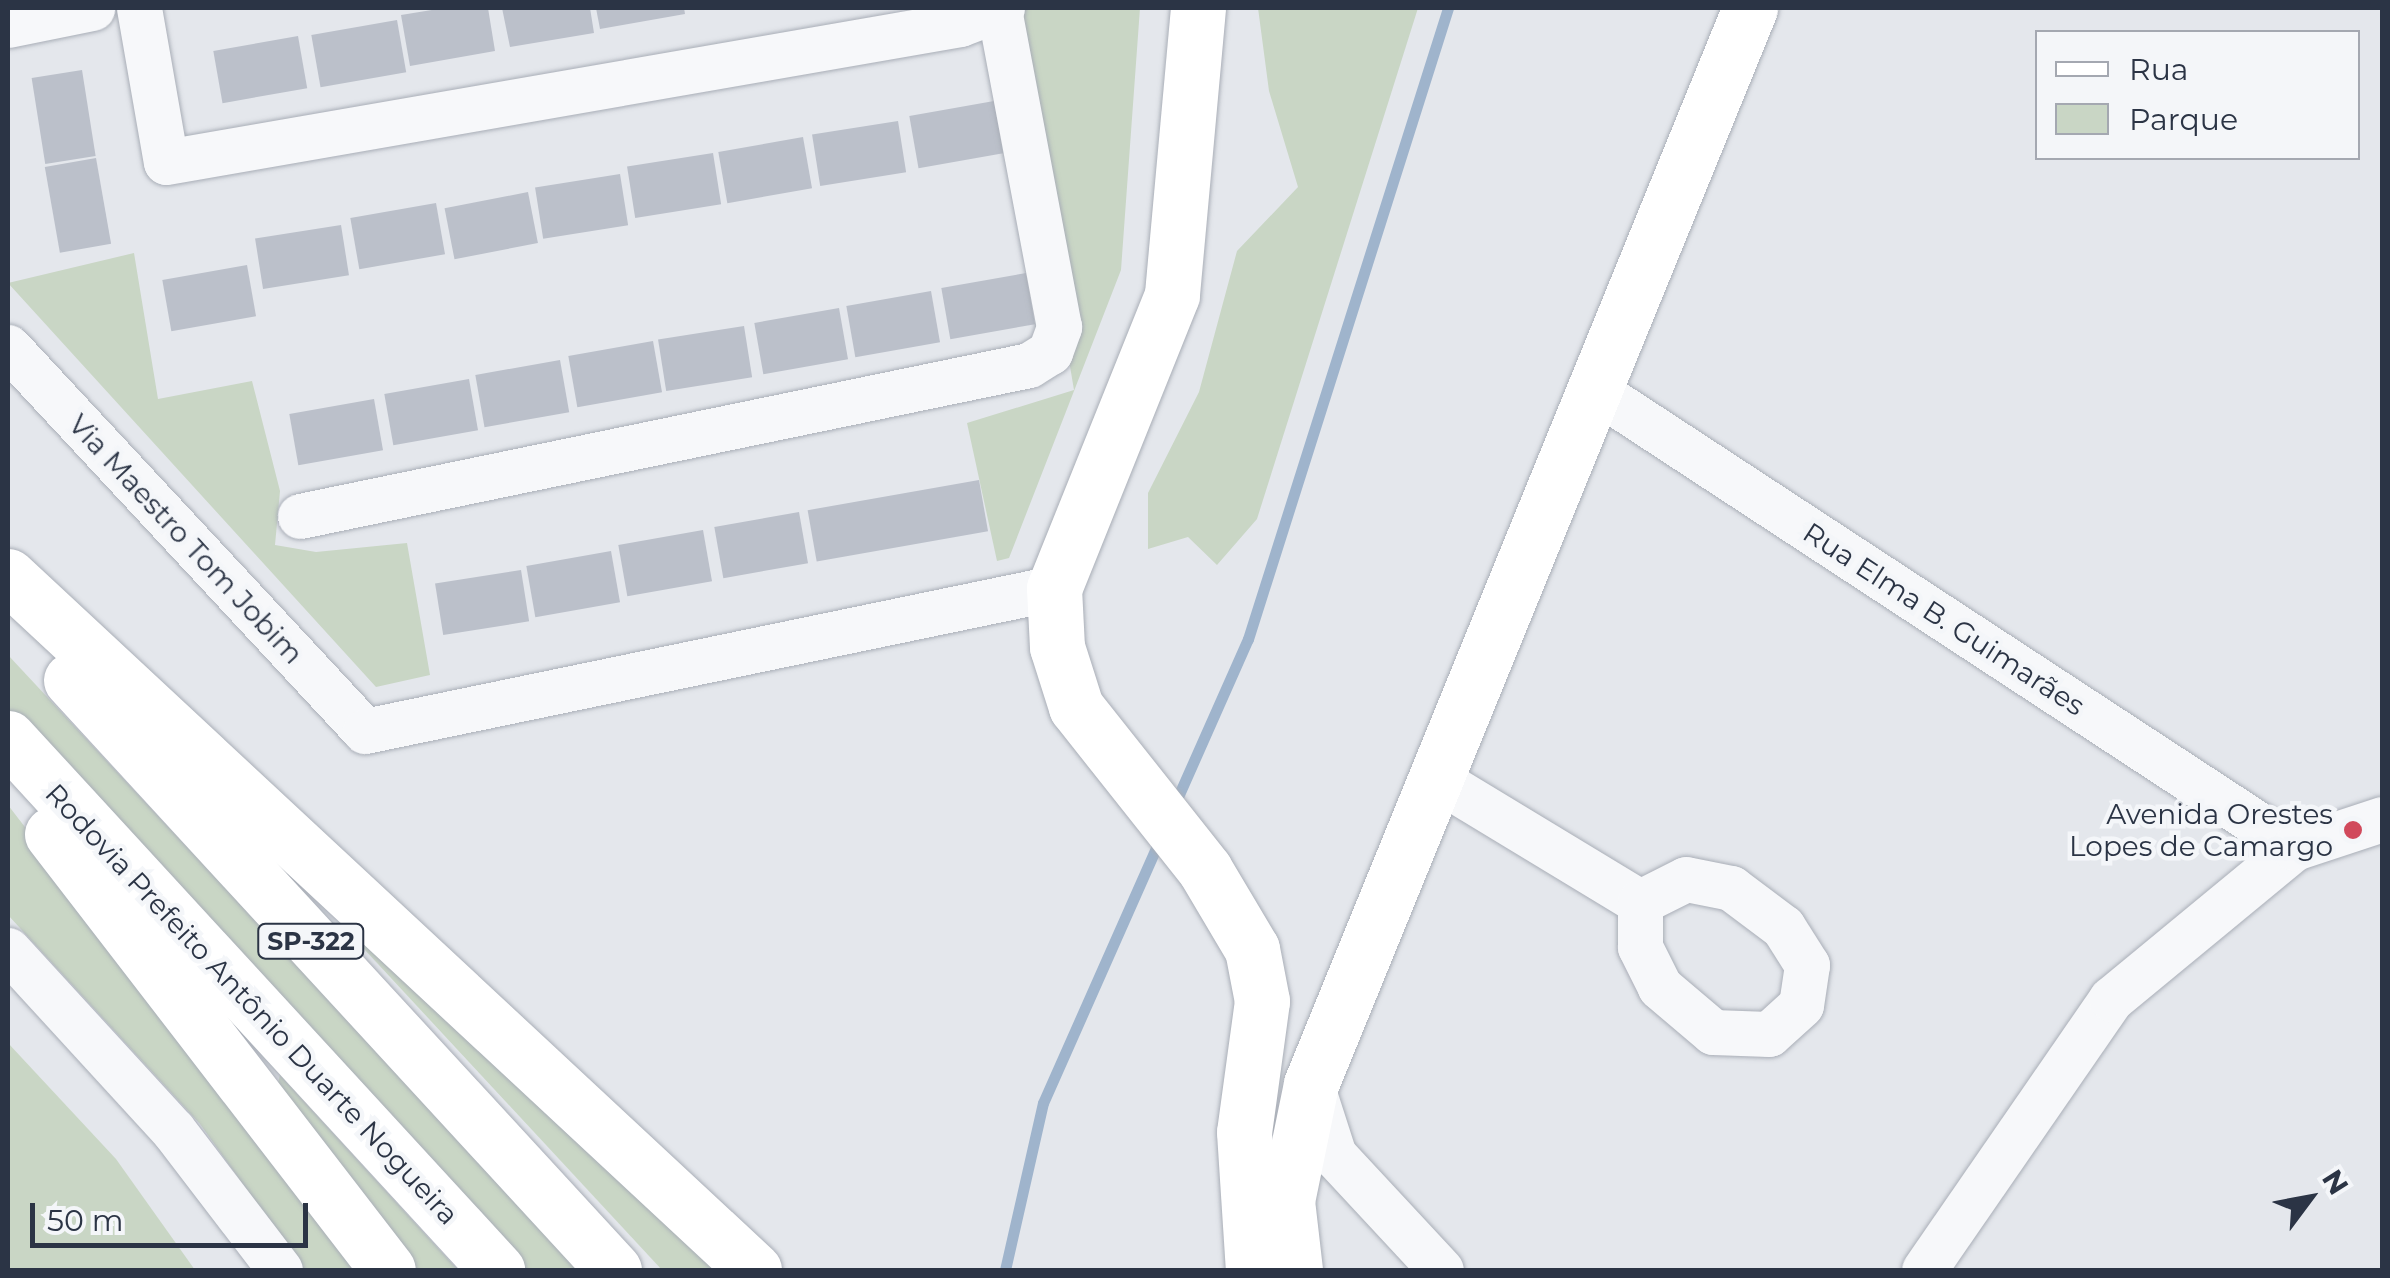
<!DOCTYPE html>
<meta charset="utf-8">
<style>
body{margin:0}
#map{position:relative;width:2390px;height:1278px;overflow:hidden;background:#e4e7ec;font-family:Montserrat,sans-serif}
div>[style]{position:absolute}
[style*='--x']{left:calc(var(--x)*1px);top:calc(var(--y)*1px);width:calc(var(--w)*1px);rotate:calc(var(--a)*1deg)}
.green>*{inset:0;background:#c9d6c5;transform-origin:0 0}
.stream>*{height:11px;margin:-5.5px;padding:0 5.5px;transform-origin:5.5px;border-radius:5.5px;background:#9fb4cc}
.building>*{inset:0;background:#bbc0ca;transform-origin:0 0}
.roads{filter:drop-shadow(0 0 2px #a9aeb7) drop-shadow(0 0 2px #a9aeb7)}
.minor>*{height:45px;margin:-22.5px;padding:0 22.5px;transform-origin:22.5px;border-radius:22.5px;background:#f7f8fa}
.major>*{height:55px;margin:-27.5px;padding:0 27.5px;transform-origin:27.5px;border-radius:27.5px;background:#fff}
.highway>*{height:55px;margin:-27.5px;padding:0 27.5px;transform-origin:27.5px;border-radius:27.5px;background:#fff}
.dots>*{width:28px;height:28px;translate:-50% -50%;box-sizing:border-box;border:5px solid #f4f6f9;border-radius:50%}
span{translate:-50% -50%;white-space:nowrap;text-align:center;line-height:1.15;-webkit-text-stroke:9px #f4f6f9;paint-order:stroke}
.shield-label span{padding:2px 8px;background:#f4f6f9;border:2px solid;border-radius:8px;-webkit-text-stroke-width:0}
.shield-label{font-size:25px;color:#2b3445;font-weight:700}
.street-label{font-size:28px;color:#2b3445}
.poi-label{font-size:28px;color:#2b3445}
.right{translate:-100% -50%;text-align:right}
.frame{position:absolute;inset:0;border:10px solid #2b3445;pointer-events:none}
.legend{position:absolute;left:2035px;top:30px;width:325px;height:130px;box-sizing:border-box;background:#f4f6f9;border:2px solid #a4a8b1;margin:0;padding:12px 18px;list-style:none;font-size:30px;color:#2b3445}
.legend li{display:flex;align-items:center;gap:20px;height:50px}
.legend b{width:50px;border:2px solid #a4a8b1}
.north{position:absolute;left:2260px;top:1148px;width:100px;height:100px;-webkit-text-stroke:8px #f4f6f9;paint-order:stroke;rotate:58deg;font-size:28px;font-weight:700;line-height:40px;text-align:center;color:#2b3445}
.north::after{content:'';display:block;margin:auto;width:35px;height:45px;background:#2b3445;clip-path:polygon(50% 0,100% 100%,50% 72%,0 100%)}
.scale{position:absolute;left:30px;top:1203px;width:278px;height:45px;box-sizing:border-box;border:5px solid #2b3445;border-top:0;padding-left:12px;font-size:30px;line-height:35px;white-space:nowrap;color:#2b3445;-webkit-text-stroke:8px #f4f6f9;paint-order:stroke}
</style>
<div id="map">
<div class="green">
<i style="clip-path:polygon(1010px 8px,1140px 8px,1121px 270px,1074px 391px,1009px 558px,997px 561px,967px 423px,1074px 390px)"></i>
<i style="clip-path:polygon(1258px 8px,1418px 8px,1257px 519px,1217px 565px,1188px 537px,1148px 549px,1148px 493px,1199px 392px,1237px 251px,1298px 187px,1269px 91px)"></i>
<i style="clip-path:polygon(134px 253px,158px 399px,252px 381px,280px 491px,275px 545px,316px 552px,407px 543px,430px 675px,376px 687px,8px 283px)"></i>
<i style="left:8px;top:655px;width:836px;height:51px;rotate:47deg"></i>
<i style="clip-path:polygon(8px 805px,365px 1270px,304px 1270px,200px 1124px,8px 915px)"></i>
<i style="clip-path:polygon(360px 926px,727px 1270px,662px 1270px,352px 936px)"></i>
<i style="clip-path:polygon(8px 1043px,116px 1159px,195px 1270px,8px 1270px)"></i>
<i style="clip-path:polygon(280px 1075px,458px 1270px,412px 1270px,276px 1093px)"></i>
</div>
<div class="stream">
<i style="--x:1173;--y:808;--w:185;--a:-66.1"></i>
<i style="--x:1248;--y:639;--w:662;--a:-72.41"></i>
<i style="--x:1005;--y:1270;--w:171;--a:-77.2"></i>
<i style="--x:1043;--y:1103;--w:289;--a:-66.1"></i>
</div>
<div class="building">
<i style="clip-path:polygon(444px 8px,488px 8px,495px 51px,410px 66px,401px 15px)"></i>
<i style="clip-path:polygon(502px 8px,590px 8px,594px 33px,510px 47px)"></i>
<i style="clip-path:polygon(596px 8px,684px 8px,685px 14px,600px 29px)"></i>
<i style="left:397px;top:20px;width:53px;height:87px;rotate:80deg"></i>
<i style="left:298px;top:36px;width:53px;height:86px;rotate:80deg"></i>
<i style="left:82px;top:70px;width:87px;height:51px;rotate:81deg"></i>
<i style="left:994px;top:101px;width:53px;height:86px;rotate:80deg"></i>
<i style="left:898px;top:121px;width:52px;height:87px;rotate:81deg"></i>
<i style="left:803px;top:137px;width:52px;height:86px;rotate:80deg"></i>
<i style="left:713px;top:153px;width:52px;height:87px;rotate:81deg"></i>
<i style="left:96px;top:158px;width:87px;height:52px;rotate:80deg"></i>
<i style="left:620px;top:174px;width:52px;height:86px;rotate:81deg"></i>
<i style="left:528px;top:192px;width:52px;height:85px;rotate:79deg"></i>
<i style="left:436px;top:203px;width:52px;height:87px;rotate:80deg"></i>
<i style="left:341px;top:225px;width:51px;height:87px;rotate:81deg"></i>
<i style="left:247px;top:265px;width:52px;height:86px;rotate:80deg"></i>
<i style="left:1026px;top:273px;width:52px;height:86px;rotate:80deg"></i>
<i style="left:931px;top:291px;width:52px;height:86px;rotate:80deg"></i>
<i style="left:839px;top:308px;width:52px;height:86px;rotate:80deg"></i>
<i style="left:744px;top:326px;width:52px;height:87px;rotate:81deg"></i>
<i style="left:653px;top:341px;width:52px;height:86px;rotate:80deg"></i>
<i style="left:560px;top:360px;width:53px;height:86px;rotate:80deg"></i>
<i style="left:469px;top:379px;width:52px;height:86px;rotate:80deg"></i>
<i style="left:374px;top:399px;width:52px;height:86px;rotate:80deg"></i>
<i style="left:979px;top:480px;width:52px;height:174px;rotate:80deg"></i>
<i style="left:799px;top:512px;width:52px;height:86px;rotate:80deg"></i>
<i style="left:703px;top:530px;width:52px;height:86px;rotate:80deg"></i>
<i style="left:611px;top:551px;width:52px;height:86px;rotate:80deg"></i>
<i style="left:521px;top:570px;width:52px;height:87px;rotate:81deg"></i>
</div>
<div class="roads">
<div class="minor">
<i style="--x:139;--y:8;--w:156;--a:80.1"></i>
<i style="--x:166;--y:162;--w:806;--a:-9.86"></i>
<i style="--x:960;--y:24;--w:45;--a:-20.9"></i>
<i style="--x:8;--y:25;--w:86;--a:-11.4"></i>
<i style="--x:8;--y:347;--w:524;--a:47.09"></i>
<i style="--x:365;--y:731;--w:704;--a:-11.73"></i>
<i style="--x:1595;--y:390;--w:836;--a:33.23"></i>
<i style="--x:300;--y:516;--w:744;--a:-11.7"></i>
<i style="--x:1029;--y:365;--w:25;--a:-32"></i>
<i style="--x:1050;--y:352;--w:27;--a:-70"></i>
<i style="--x:1059;--y:327;--w:319;--a:-100.7"></i>
<i style="--x:1440;--y:781;--w:234;--a:31.2"></i>
<i style="--x:1686;--y:879;--w:46;--a:11.3"></i>
<i style="--x:1731;--y:888;--w:65;--a:36.9"></i>
<i style="--x:1783;--y:927;--w:45;--a:57.7"></i>
<i style="--x:1807;--y:965;--w:40;--a:98.5"></i>
<i style="--x:1801;--y:1005;--w:43;--a:137.8"></i>
<i style="--x:1769;--y:1034;--w:56;--a:-178"></i>
<i style="--x:1713;--y:1032;--w:70;--a:-139.7"></i>
<i style="--x:1660;--y:987;--w:45;--a:-116.6"></i>
<i style="--x:1640;--y:947;--w:45;--a:-90"></i>
<i style="--x:1640;--y:902;--w:51;--a:-26.6"></i>
<i style="--x:8;--y:950;--w:244;--a:47.5"></i>
<i style="--x:173;--y:1130;--w:176;--a:52.6"></i>
<i style="--x:1311;--y:1084;--w:75;--a:72.1"></i>
<i style="--x:1334;--y:1155;--w:157;--a:47.1"></i>
<i style="--x:1924;--y:1270;--w:329;--a:-55.4"></i>
<i style="--x:2111;--y:999;--w:237;--a:-39.5"></i>
<i style="--x:2294;--y:848;--w:93;--a:-18.2"></i>
</div>
<div class="major">
<i style="--x:1198;--y:8;--w:288;--a:95.2"></i>
<i style="--x:1172;--y:295;--w:316;--a:111.9"></i>
<i style="--x:1054;--y:588;--w:59;--a:87.1"></i>
<i style="--x:1057;--y:647;--w:63;--a:72.4"></i>
<i style="--x:1076;--y:707;--w:208;--a:51.6"></i>
<i style="--x:1205;--y:870;--w:92;--a:59.3"></i>
<i style="--x:1252;--y:949;--w:53;--a:79.1"></i>
<i style="--x:1262;--y:1001;--w:132;--a:97.8"></i>
<i style="--x:1244;--y:1132;--w:138;--a:86.3"></i>
<i style="--x:1295;--y:1270;--w:69;--a:-96.6"></i>
<i style="--x:1287;--y:1201;--w:119;--a:-78.4"></i>
<i style="--x:1311;--y:1084;--w:1162;--a:-67.8"></i>
</div>
<div class="highway">
<i style="--x:8;--y:576;--w:1019;--a:42.93"></i>
<i style="--x:71;--y:680;--w:802;--a:47.38"></i>
<i style="--x:8;--y:738;--w:723;--a:47.41"></i>
<i style="--x:52;--y:834;--w:550;--a:52.38"></i>
</div>
</div>
<div class="dots">
<i style="left:2353px;top:830px;background:#d1495b"></i>
</div>
<div class="shield-label">
<span style="left:311px;top:941px">SP-322</span>
</div>
<div class="street-label">
<span style="left:186px;top:539px;rotate:47deg">Via Maestro Tom Jobim</span>
<span style="left:1944px;top:619px;rotate:33deg">Rua Elma B. Guimarães</span>
<span style="left:252px;top:1004px;rotate:47deg">Rodovia Prefeito Antônio Duarte Nogueira</span>
</div>
<div class="poi-label">
<span class="right" style="left:2333px;top:830px">Avenida Orestes<br>Lopes de Camargo</span>
</div>
<div class="frame"></div>
<ul class="legend">
<li><b style="height:12px;background:#fff"></b>Rua</li>
<li><b style="height:28px;background:#c9d6c5"></b>Parque</li>
</ul>
<div class="north">N</div>
<div class="scale">50 m</div>
</div>
